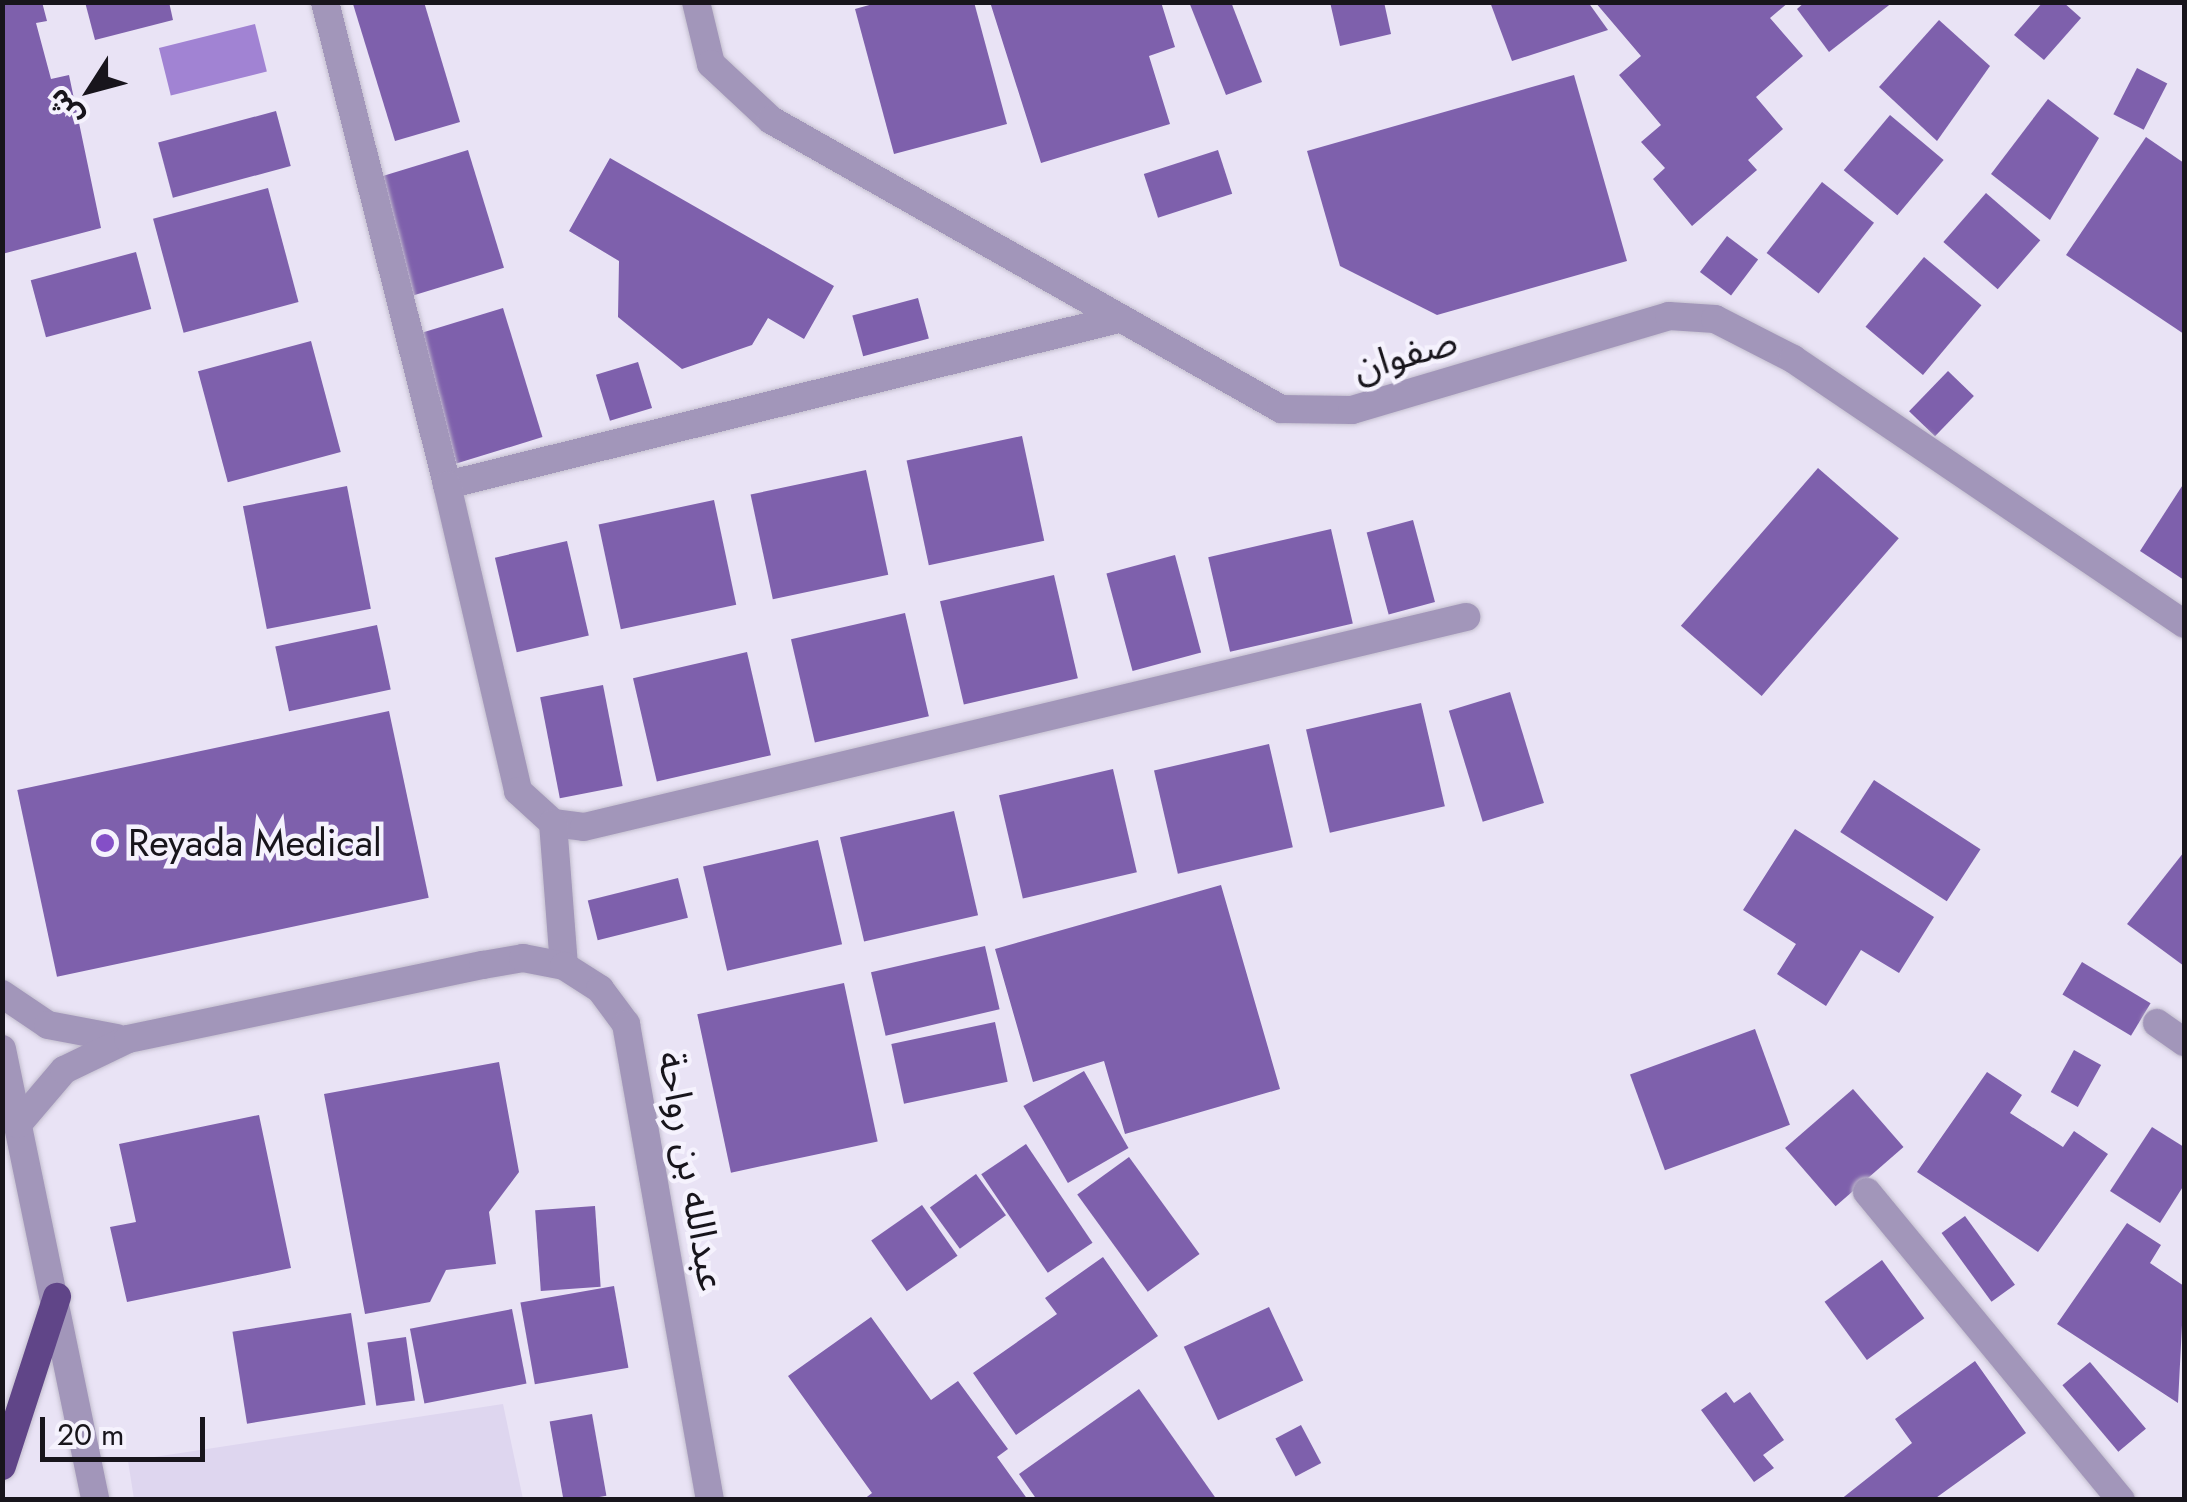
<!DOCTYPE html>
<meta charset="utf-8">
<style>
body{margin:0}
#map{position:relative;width:2187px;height:1502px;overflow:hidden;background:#e9e3f5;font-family:Jost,"Noto Sans Arabic",sans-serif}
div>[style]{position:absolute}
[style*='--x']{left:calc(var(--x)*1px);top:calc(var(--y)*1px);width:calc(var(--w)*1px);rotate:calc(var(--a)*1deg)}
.built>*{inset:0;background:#ded6ef}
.water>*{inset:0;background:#a183d3;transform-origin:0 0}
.building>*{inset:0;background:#7e60ac;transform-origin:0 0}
.roads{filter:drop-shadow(0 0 2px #c3bece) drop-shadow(0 0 2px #c3bece)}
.service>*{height:28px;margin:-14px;padding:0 14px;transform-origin:14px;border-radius:14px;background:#a296ba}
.minor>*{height:28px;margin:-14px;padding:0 14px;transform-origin:14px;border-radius:14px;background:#a296ba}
.trunk>*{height:28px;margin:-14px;padding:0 14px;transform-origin:14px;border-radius:14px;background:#604588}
.dots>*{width:28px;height:28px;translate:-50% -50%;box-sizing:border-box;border:5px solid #f5f2fd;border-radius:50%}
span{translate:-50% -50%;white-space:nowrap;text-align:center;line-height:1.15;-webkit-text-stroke:9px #f5f2fd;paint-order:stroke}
.street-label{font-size:38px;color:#18151c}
.poi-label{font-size:38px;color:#18151c}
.left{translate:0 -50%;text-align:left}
.frame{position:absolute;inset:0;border:5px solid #18151c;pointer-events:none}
.north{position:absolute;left:40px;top:40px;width:100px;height:100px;-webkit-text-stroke:8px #f5f2fd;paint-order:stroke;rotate:234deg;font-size:28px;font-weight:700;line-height:40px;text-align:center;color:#18151c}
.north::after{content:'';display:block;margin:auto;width:35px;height:45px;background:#18151c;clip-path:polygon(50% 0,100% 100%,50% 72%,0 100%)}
.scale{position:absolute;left:40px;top:1417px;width:165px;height:45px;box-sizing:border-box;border:5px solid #18151c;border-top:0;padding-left:12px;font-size:30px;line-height:35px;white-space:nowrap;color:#18151c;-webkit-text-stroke:8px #f5f2fd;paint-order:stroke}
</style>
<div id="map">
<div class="built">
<i style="clip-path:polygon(503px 1404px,523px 1499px,134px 1499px,128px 1461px)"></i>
</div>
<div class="water">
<i style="left:255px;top:24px;width:49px;height:99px;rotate:76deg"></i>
</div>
<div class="building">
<i style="clip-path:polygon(2px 2px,42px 2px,47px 21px,36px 23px,51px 79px,69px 75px,101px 228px,2px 254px)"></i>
<i style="clip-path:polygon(85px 2px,169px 2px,173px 20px,95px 40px)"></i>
<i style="clip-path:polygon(424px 2px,460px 122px,395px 141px,353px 4px)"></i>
<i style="clip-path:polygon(880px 2px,974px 2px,1007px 124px,894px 154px,855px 9px)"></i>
<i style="clip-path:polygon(990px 2px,1161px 2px,1175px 47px,1149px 56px,1170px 124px,1041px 163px)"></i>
<i style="clip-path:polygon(1189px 2px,1231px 2px,1262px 82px,1226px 95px)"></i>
<i style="clip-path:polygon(1330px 2px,1384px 2px,1391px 34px,1340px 46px)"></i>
<i style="clip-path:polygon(1490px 2px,1588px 2px,1608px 30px,1512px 61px)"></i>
<i style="clip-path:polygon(1595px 2px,1789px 2px,1770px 18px,1803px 56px,1756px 97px,1783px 129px,1748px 160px,1757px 170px,1692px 226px,1653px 179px,1665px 168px,1641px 142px,1661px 125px,1619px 75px,1641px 56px)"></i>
<i style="clip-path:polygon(1805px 2px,1893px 2px,1829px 52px,1797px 9px)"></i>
<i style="clip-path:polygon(2043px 2px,2063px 2px,2081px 18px,2044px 60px,2014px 35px)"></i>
<i style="clip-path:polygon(1939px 20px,1990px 66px,1937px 141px,1879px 87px)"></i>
<i style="left:2137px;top:68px;width:34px;height:52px;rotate:27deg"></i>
<i style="clip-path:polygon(1574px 75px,1627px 261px,1437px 315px,1340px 266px,1307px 151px)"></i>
<i style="clip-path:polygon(2048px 99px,2099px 138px,2050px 220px,1991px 174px)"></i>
<i style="left:276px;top:111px;width:57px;height:122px;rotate:75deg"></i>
<i style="left:1890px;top:115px;width:70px;height:72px;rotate:40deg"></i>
<i style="clip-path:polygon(2146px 137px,2184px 163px,2184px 334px,2066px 255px)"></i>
<i style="left:468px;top:150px;width:123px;height:95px;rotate:73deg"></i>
<i style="left:1218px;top:150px;width:46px;height:78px;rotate:72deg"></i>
<i style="clip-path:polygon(610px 158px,834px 286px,804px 339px,768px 318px,752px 345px,682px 369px,618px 317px,619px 261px,569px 231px)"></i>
<i style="left:1822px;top:182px;width:66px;height:90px;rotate:38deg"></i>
<i style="left:268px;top:188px;width:118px;height:119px;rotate:75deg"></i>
<i style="left:1986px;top:193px;width:72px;height:65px;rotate:41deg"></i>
<i style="left:1727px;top:236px;width:39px;height:45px;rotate:37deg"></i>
<i style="left:136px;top:252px;width:59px;height:109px;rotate:75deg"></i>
<i style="left:1924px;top:257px;width:75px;height:91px;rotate:40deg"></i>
<i style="left:918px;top:298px;width:42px;height:68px;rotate:75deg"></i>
<i style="left:503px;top:308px;width:135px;height:90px;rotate:73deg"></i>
<i style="left:311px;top:341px;width:115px;height:117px;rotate:75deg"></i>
<i style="left:638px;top:362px;width:48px;height:44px;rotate:73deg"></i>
<i style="left:1948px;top:371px;width:36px;height:56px;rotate:44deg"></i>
<i style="left:1022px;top:436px;width:107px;height:118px;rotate:78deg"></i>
<i style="left:1818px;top:468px;width:107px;height:209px;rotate:41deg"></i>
<i style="left:866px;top:470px;width:107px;height:118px;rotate:78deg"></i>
<i style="clip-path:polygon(2184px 483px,2184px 580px,2140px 551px)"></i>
<i style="left:347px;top:486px;width:125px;height:106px;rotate:79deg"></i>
<i style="left:714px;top:500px;width:107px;height:118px;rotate:78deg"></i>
<i style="left:1413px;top:520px;width:85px;height:48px;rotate:75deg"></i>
<i style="left:1331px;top:529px;width:97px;height:126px;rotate:77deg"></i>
<i style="left:567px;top:541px;width:97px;height:74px;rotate:77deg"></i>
<i style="left:1175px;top:555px;width:101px;height:71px;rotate:75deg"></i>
<i style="left:1054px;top:575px;width:106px;height:117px;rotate:77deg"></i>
<i style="left:905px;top:613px;width:106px;height:117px;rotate:77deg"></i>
<i style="left:377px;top:625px;width:66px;height:104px;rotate:78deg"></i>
<i style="left:747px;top:652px;width:106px;height:117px;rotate:77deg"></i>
<i style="left:603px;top:685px;width:103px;height:64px;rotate:79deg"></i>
<i style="left:1510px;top:692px;width:116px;height:64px;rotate:73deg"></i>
<i style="left:1421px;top:703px;width:106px;height:118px;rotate:77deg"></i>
<i style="left:389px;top:711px;width:191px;height:380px;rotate:78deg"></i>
<i style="left:1269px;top:744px;width:106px;height:118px;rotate:77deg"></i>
<i style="left:1113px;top:769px;width:106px;height:117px;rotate:77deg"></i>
<i style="left:1874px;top:780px;width:127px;height:62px;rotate:33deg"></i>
<i style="left:954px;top:811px;width:107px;height:117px;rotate:77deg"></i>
<i style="clip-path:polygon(1795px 829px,1934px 917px,1899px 973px,1861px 950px,1826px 1006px,1777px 974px,1796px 944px,1743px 910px)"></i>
<i style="left:818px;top:840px;width:107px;height:118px;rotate:77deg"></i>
<i style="clip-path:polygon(2184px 852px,2184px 966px,2127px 924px)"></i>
<i style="left:678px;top:878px;width:41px;height:93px;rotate:76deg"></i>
<i style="clip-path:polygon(1221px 885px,1280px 1089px,1125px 1134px,1104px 1061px,1033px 1082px,995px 949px)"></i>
<i style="left:985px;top:946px;width:65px;height:117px;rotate:77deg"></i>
<i style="left:2082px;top:962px;width:80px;height:38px;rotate:31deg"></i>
<i style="left:844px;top:983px;width:162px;height:150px;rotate:78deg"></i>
<i style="left:995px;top:1022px;width:61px;height:106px;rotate:78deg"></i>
<i style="left:1755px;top:1029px;width:102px;height:133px;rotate:70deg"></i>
<i style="left:2074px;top:1050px;width:31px;height:48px;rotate:29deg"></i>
<i style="clip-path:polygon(499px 1062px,519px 1172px,489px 1212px,496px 1264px,446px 1270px,430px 1302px,365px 1314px,324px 1094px)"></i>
<i style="left:1084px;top:1071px;width:89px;height:70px;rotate:60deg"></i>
<i style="clip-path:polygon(1987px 1072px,2022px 1095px,2010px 1113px,2063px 1147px,2074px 1131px,2108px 1154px,2038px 1252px,1917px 1172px)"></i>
<i style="left:1853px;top:1089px;width:77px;height:90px;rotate:49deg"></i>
<i style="clip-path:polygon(259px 1115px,291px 1268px,127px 1302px,110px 1227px,136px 1222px,119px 1144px)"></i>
<i style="clip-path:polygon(2152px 1127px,2184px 1147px,2184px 1185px,2160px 1223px,2110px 1191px)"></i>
<i style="left:1026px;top:1144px;width:119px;height:54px;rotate:56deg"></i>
<i style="left:1129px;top:1157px;width:120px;height:64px;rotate:54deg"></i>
<i style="left:976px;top:1174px;width:51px;height:57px;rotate:54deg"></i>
<i style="left:922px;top:1205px;width:62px;height:62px;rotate:55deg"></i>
<i style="left:595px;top:1206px;width:81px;height:60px;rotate:86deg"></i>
<i style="left:1965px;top:1216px;width:85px;height:29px;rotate:54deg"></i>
<i style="clip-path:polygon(2127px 1223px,2161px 1245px,2150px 1263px,2184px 1286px,2178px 1403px,2057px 1324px)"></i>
<i style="clip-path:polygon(1103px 1257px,1158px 1336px,1016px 1435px,973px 1373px,1057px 1314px,1045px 1298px)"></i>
<i style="left:1882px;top:1260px;width:72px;height:71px;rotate:54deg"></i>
<i style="left:614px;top:1286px;width:83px;height:95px;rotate:80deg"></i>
<i style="left:1269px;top:1307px;width:81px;height:94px;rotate:65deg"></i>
<i style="left:512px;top:1309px;width:76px;height:104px;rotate:79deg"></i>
<i style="left:351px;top:1313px;width:93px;height:120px;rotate:81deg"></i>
<i style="clip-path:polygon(871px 1317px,931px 1400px,958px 1381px,1008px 1449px,997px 1457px,1028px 1500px,863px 1500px,872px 1493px,788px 1376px)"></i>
<i style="left:406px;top:1337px;width:64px;height:39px;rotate:82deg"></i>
<i style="clip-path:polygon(1975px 1361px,2026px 1433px,1933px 1500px,1840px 1500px,1912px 1443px,1895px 1419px)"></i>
<i style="left:2090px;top:1362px;width:87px;height:36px;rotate:50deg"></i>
<i style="clip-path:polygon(1139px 1389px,1217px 1500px,1037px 1500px,1019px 1474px)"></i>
<i style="clip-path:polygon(1726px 1392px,1734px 1403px,1750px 1392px,1784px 1440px,1763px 1455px,1774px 1468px,1754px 1482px,1701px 1410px)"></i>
<i style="left:592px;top:1414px;width:83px;height:43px;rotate:80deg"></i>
<i style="left:1301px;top:1425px;width:43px;height:29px;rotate:62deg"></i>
</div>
<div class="roads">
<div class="service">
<i style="--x:2157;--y:1023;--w:33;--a:35"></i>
<i style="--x:1867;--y:1192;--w:399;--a:50.5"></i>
</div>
<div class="minor">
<i style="--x:325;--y:2;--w:498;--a:75.8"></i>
<i style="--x:447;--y:485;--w:692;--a:-13.88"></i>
<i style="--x:696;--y:2;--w:64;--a:76.4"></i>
<i style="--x:711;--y:64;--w:82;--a:43"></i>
<i style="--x:771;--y:120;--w:586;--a:29.54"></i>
<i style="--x:1281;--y:409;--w:71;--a:0.8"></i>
<i style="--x:1352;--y:410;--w:331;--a:-16.5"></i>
<i style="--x:1669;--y:316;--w:46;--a:3.7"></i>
<i style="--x:1715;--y:319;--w:88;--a:27.1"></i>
<i style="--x:1793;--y:359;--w:472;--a:34.1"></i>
<i style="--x:447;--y:485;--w:314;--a:76.9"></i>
<i style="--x:518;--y:791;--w:47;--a:42.4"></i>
<i style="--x:553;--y:823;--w:31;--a:7"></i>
<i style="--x:584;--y:827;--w:907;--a:-13.39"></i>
<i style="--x:553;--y:823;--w:143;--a:85.6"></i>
<i style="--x:2;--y:994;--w:55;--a:34"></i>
<i style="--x:48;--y:1025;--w:70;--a:10.7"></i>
<i style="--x:2;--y:1049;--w:460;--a:78.3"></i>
<i style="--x:18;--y:1124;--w:71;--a:-49.6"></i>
<i style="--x:64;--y:1070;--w:71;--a:-25.8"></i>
<i style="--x:128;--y:1039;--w:363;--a:-11.8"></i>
<i style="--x:483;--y:965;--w:41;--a:-9.9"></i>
<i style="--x:523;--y:958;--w:42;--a:11"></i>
<i style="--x:564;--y:966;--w:43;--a:32.6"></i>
<i style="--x:600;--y:989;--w:44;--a:53.4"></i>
<i style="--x:626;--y:1024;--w:483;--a:80"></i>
</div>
<div class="trunk">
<i style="--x:2;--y:1466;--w:178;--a:-72"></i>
</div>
</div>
<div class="dots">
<i style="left:105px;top:843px;background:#844fc7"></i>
</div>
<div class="street-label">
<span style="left:1405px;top:354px;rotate:-16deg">صفوان</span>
<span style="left:692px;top:1171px;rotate:80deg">عبدالله بن رواحة</span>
</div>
<div class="poi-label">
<span class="left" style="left:128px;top:843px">Reyada Medical</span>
</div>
<div class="frame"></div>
<div class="north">ش</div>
<div class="scale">20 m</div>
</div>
